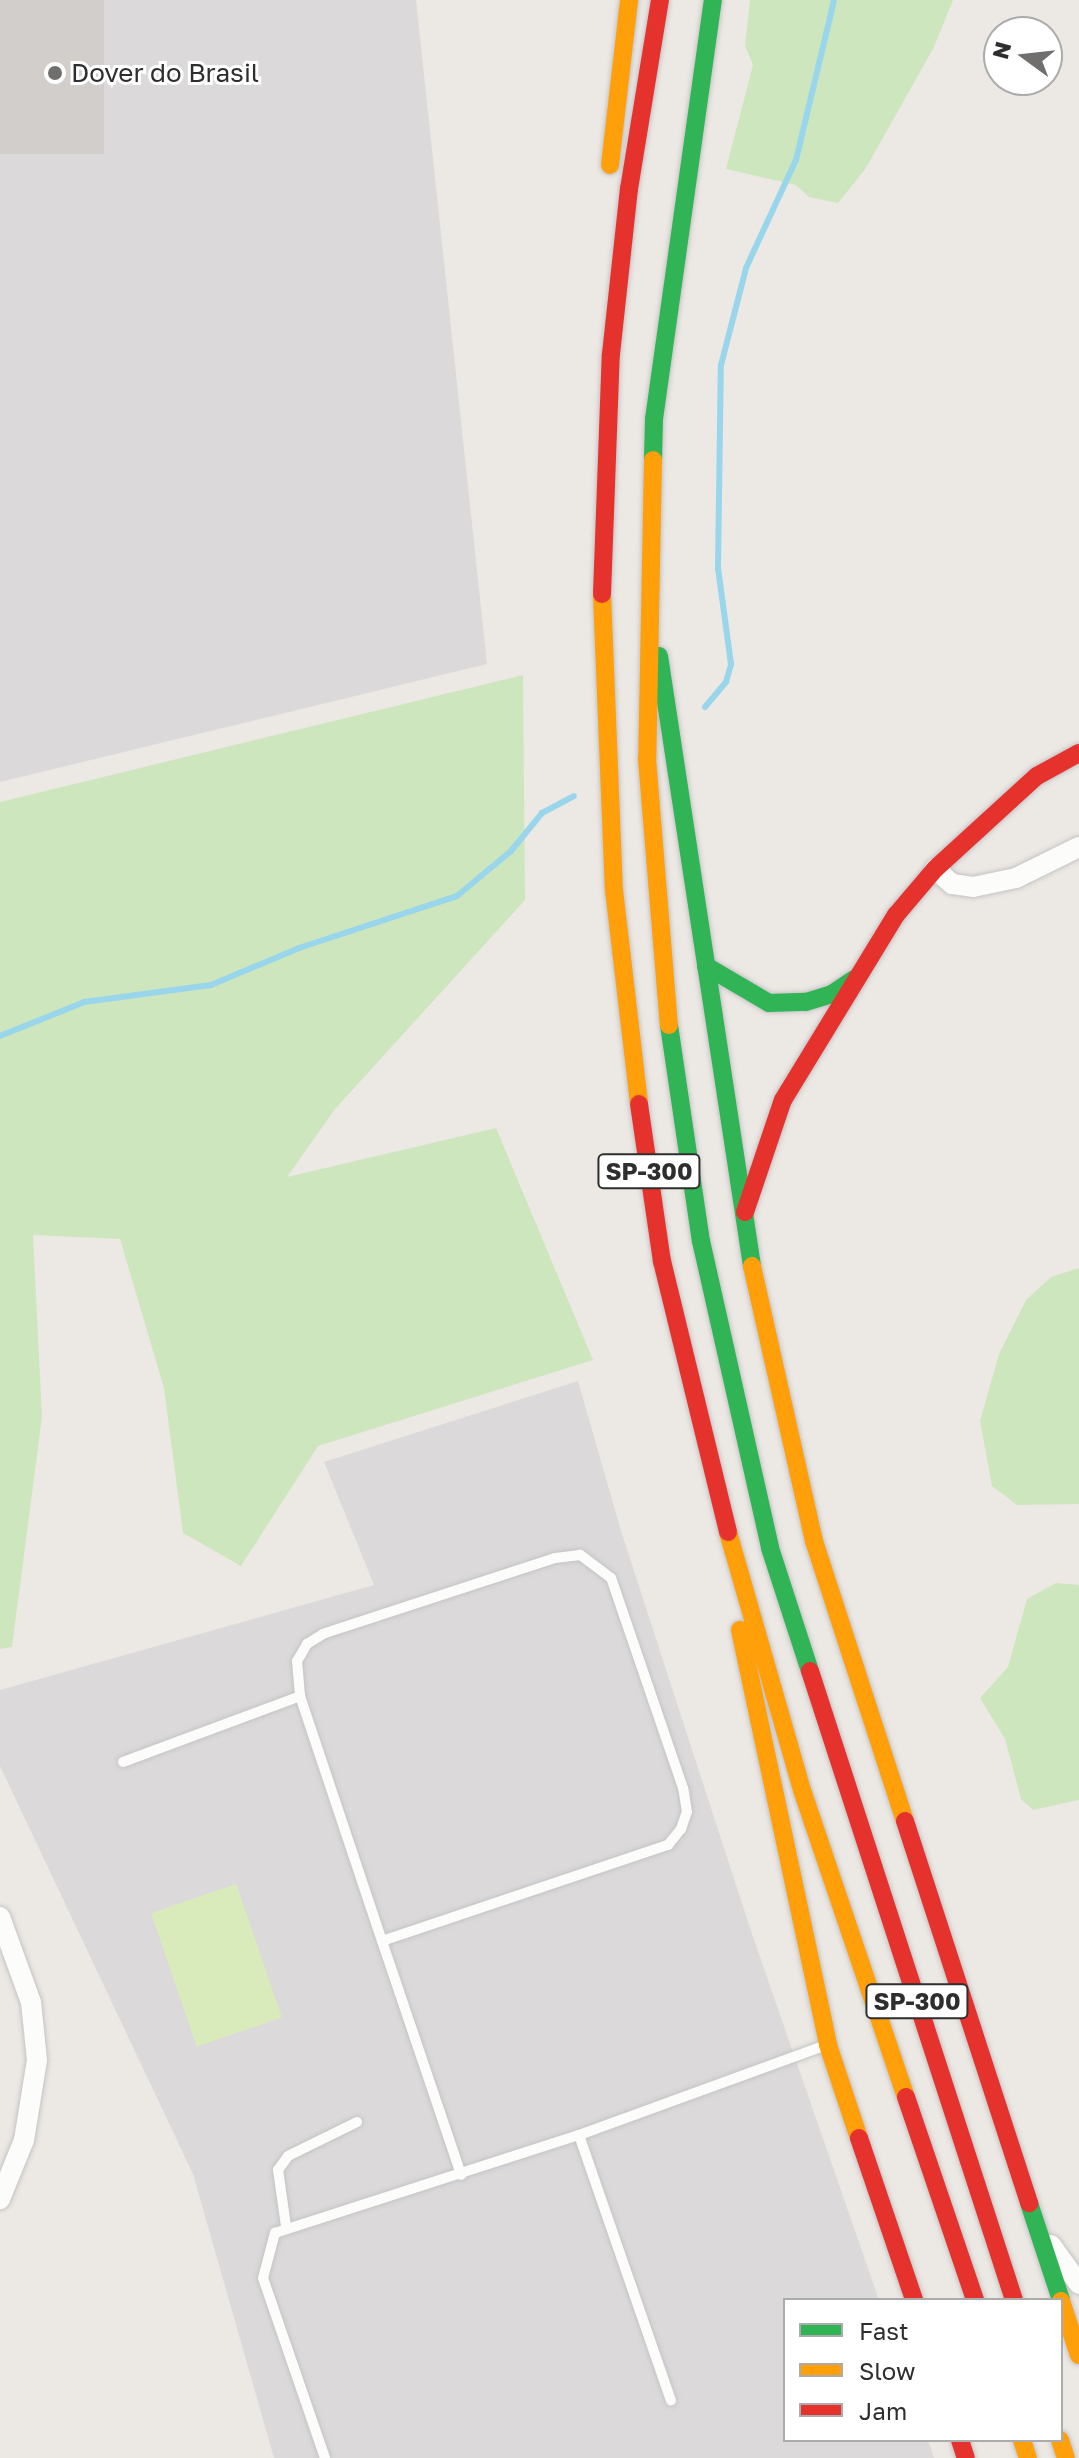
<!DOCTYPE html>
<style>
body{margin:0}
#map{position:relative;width:1079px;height:2458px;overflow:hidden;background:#ece8e4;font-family:"Golos Text",sans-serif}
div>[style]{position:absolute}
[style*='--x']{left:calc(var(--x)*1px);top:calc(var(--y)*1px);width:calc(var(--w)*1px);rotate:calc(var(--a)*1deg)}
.industrial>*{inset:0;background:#dcd9db}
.green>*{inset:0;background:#cee6be}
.pitch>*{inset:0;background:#d9eabb;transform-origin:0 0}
.stream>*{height:6px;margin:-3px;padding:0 3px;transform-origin:3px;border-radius:3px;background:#99d6ec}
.building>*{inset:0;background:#d1cecb;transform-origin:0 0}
.roads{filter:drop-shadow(0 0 2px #c5c4c5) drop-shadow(0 0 2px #c5c4c5)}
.lane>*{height:10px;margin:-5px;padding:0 5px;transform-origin:5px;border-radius:5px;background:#fcfcfb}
.street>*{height:20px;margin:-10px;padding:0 10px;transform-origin:10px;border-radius:10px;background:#fcfcfb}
.fast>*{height:18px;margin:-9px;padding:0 9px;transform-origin:9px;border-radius:9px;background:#30b455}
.slow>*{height:18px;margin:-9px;padding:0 9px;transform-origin:9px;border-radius:9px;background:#ff9f0a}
.jam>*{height:18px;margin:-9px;padding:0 9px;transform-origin:9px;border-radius:9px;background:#e5322d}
.dots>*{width:22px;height:22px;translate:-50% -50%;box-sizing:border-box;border:4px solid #fff;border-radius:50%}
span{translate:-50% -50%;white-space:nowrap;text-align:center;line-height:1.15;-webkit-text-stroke:6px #fff;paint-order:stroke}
.shield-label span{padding:2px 6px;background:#fff;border:2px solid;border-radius:6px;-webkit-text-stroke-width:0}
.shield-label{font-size:24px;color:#2e2e2e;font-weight:700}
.poi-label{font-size:26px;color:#2e2e2e}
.left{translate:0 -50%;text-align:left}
.legend{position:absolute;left:783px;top:2298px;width:280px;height:144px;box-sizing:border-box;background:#fff;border:2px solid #ababab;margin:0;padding:10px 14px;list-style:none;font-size:24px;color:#2e2e2e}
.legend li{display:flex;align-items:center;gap:16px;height:40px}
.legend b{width:40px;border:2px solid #ababab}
.north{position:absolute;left:983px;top:16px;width:80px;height:80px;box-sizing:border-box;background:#fff;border:2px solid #ababab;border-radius:50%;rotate:285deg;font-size:22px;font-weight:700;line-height:32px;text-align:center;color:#2e2e2e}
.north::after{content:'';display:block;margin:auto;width:28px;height:36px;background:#706f6e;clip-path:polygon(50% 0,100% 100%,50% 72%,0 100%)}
</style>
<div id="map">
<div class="industrial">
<i style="clip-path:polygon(0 0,416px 0,487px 664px,0 782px)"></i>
<i style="clip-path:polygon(578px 1381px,621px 1531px,751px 1931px,879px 2300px,785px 2300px,785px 2440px,928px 2440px,934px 2458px,274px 2458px,193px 2174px,0 1766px,0 1690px,374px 1585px,324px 1462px)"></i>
</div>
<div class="green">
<i style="clip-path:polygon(750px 0,953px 0,934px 47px,866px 168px,838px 203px,809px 197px,796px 185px,726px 169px,753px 65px,745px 46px)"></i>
<i style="clip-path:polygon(523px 675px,525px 900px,335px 1109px,287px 1177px,496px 1128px,593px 1360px,318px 1446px,241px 1566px,183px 1533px,164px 1388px,120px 1239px,33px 1235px,42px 1417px,12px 1647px,0 1649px,0 802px)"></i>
<i style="clip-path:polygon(1079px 1268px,1079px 1504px,1017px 1505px,992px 1486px,980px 1421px,999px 1354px,1026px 1300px,1051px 1277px)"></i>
<i style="clip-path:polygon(1056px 1583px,1079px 1585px,1079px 1800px,1033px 1810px,1021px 1799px,1005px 1739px,980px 1698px,1008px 1667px,1027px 1599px)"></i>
</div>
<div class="pitch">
<i style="left:236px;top:1884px;width:141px;height:90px;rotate:71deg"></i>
</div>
<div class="stream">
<i style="--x:705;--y:707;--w:33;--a:-50"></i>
<i style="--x:726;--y:682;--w:19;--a:-74"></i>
<i style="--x:731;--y:664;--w:97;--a:-97.7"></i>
<i style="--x:718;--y:568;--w:203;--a:-89.2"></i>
<i style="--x:721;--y:365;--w:100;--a:-75.5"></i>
<i style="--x:746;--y:268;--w:119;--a:-65.2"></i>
<i style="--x:796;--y:160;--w:164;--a:-76.6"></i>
<i style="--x:0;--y:1036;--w:91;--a:-22"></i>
<i style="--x:84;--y:1002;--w:128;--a:-7.6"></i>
<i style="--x:211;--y:985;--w:95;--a:-22.8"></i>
<i style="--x:299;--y:948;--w:166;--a:-18.2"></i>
<i style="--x:457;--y:896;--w:70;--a:-39.8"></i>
<i style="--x:511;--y:851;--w:49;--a:-50.8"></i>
<i style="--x:542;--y:813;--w:36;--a:-28"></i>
</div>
<div class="building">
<i style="left:0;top:0;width:104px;height:154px"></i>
</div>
<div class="roads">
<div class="lane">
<i style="--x:123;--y:1762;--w:189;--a:-20.4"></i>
<i style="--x:382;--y:1941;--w:302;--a:-18.6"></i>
<i style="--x:668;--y:1845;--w:21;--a:-51"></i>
<i style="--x:681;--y:1829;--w:18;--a:-71"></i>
<i style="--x:687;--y:1812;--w:24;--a:-99"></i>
<i style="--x:683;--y:1788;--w:222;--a:-108.9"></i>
<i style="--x:611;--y:1578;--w:39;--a:-143"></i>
<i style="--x:580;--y:1555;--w:25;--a:173"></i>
<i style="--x:555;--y:1558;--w:244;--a:161.9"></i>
<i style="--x:323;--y:1634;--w:19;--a:148"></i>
<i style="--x:307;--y:1644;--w:20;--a:120"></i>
<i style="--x:297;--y:1661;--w:35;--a:85"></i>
<i style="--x:300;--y:1696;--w:258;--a:71.5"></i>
<i style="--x:382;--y:1941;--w:247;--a:71.3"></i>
<i style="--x:579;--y:2135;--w:281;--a:70.9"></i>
<i style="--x:286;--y:2226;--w:57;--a:-98.1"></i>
<i style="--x:278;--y:2170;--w:17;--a:-54"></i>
<i style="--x:288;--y:2156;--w:77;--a:-26.2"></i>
<i style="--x:325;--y:2458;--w:190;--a:-109"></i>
<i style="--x:263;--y:2278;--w:47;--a:-75.1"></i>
<i style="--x:275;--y:2233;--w:319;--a:-17.9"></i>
<i style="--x:579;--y:2135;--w:261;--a:-20"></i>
</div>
<div class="street">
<i style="--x:935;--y:869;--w:23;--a:41"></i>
<i style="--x:952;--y:884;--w:21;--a:8"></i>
<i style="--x:973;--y:887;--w:44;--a:-11.8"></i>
<i style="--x:1016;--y:878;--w:70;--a:-26.2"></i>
<i style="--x:0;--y:1917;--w:90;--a:70"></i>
<i style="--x:31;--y:2002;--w:58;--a:84.1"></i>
<i style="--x:37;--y:2060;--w:81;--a:99.2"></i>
<i style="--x:24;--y:2140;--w:64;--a:112.1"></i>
<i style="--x:1051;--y:2245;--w:48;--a:54.3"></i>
</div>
<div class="fast">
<i style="--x:653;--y:460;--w:41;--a:-88.6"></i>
<i style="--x:654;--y:419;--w:423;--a:-82"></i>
<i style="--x:659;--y:656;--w:617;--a:81.33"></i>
<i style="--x:706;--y:966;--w:73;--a:30.4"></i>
<i style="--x:769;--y:1003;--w:37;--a:-2"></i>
<i style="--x:806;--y:1002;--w:27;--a:-17"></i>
<i style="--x:832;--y:994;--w:27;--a:-34"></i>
<i style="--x:669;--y:1025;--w:218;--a:81.6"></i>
<i style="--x:701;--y:1241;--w:315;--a:77.3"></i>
<i style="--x:770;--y:1548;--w:129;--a:72"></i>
<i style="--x:1029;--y:2203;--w:102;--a:71.7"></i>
</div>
<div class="slow">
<i style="--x:610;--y:165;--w:166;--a:-83.4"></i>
<i style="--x:653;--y:460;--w:299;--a:91.1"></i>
<i style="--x:647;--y:759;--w:267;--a:85.3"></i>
<i style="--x:602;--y:594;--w:296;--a:87.7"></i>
<i style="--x:614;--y:890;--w:215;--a:83.3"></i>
<i style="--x:752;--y:1266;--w:282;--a:77.3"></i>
<i style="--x:814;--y:1541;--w:294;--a:72"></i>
<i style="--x:728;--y:1532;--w:268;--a:74"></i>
<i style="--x:802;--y:1790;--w:324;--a:71.3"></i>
<i style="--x:740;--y:1630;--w:424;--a:78"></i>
<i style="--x:828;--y:2045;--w:98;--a:71.6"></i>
<i style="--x:1061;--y:2301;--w:57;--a:71.6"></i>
<i style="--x:1022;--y:2440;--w:19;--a:72"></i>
<i style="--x:1060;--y:2440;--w:19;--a:72"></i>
</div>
<div class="jam">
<i style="--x:602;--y:594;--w:240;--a:-87.9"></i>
<i style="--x:611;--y:354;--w:166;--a:-83.8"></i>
<i style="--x:629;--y:189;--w:192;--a:-80.7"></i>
<i style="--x:639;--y:1104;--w:159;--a:81.7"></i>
<i style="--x:662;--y:1261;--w:279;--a:76.3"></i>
<i style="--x:745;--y:1212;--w:118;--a:-71.3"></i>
<i style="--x:783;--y:1100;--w:217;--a:-58.6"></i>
<i style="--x:896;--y:915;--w:60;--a:-49.7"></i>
<i style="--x:935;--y:869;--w:138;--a:-42.4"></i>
<i style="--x:1037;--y:776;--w:48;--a:-28.7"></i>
<i style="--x:810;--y:1671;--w:661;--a:72.03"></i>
<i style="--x:905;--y:1821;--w:402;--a:72"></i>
<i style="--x:906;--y:2097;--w:214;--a:71.2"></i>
<i style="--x:859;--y:2138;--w:171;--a:71.2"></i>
<i style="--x:960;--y:2440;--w:19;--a:72"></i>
</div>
</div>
<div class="dots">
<i style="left:55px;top:73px;background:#706f6e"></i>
</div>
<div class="shield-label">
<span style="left:649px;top:1171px">SP-300</span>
<span style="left:917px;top:2001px">SP-300</span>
</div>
<div class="poi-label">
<span class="left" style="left:71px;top:73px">Dover do Brasil</span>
</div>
<ul class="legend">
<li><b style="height:10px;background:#30b455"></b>Fast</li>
<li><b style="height:10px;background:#ff9f0a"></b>Slow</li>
<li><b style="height:10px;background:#e5322d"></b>Jam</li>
</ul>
<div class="north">N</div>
</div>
